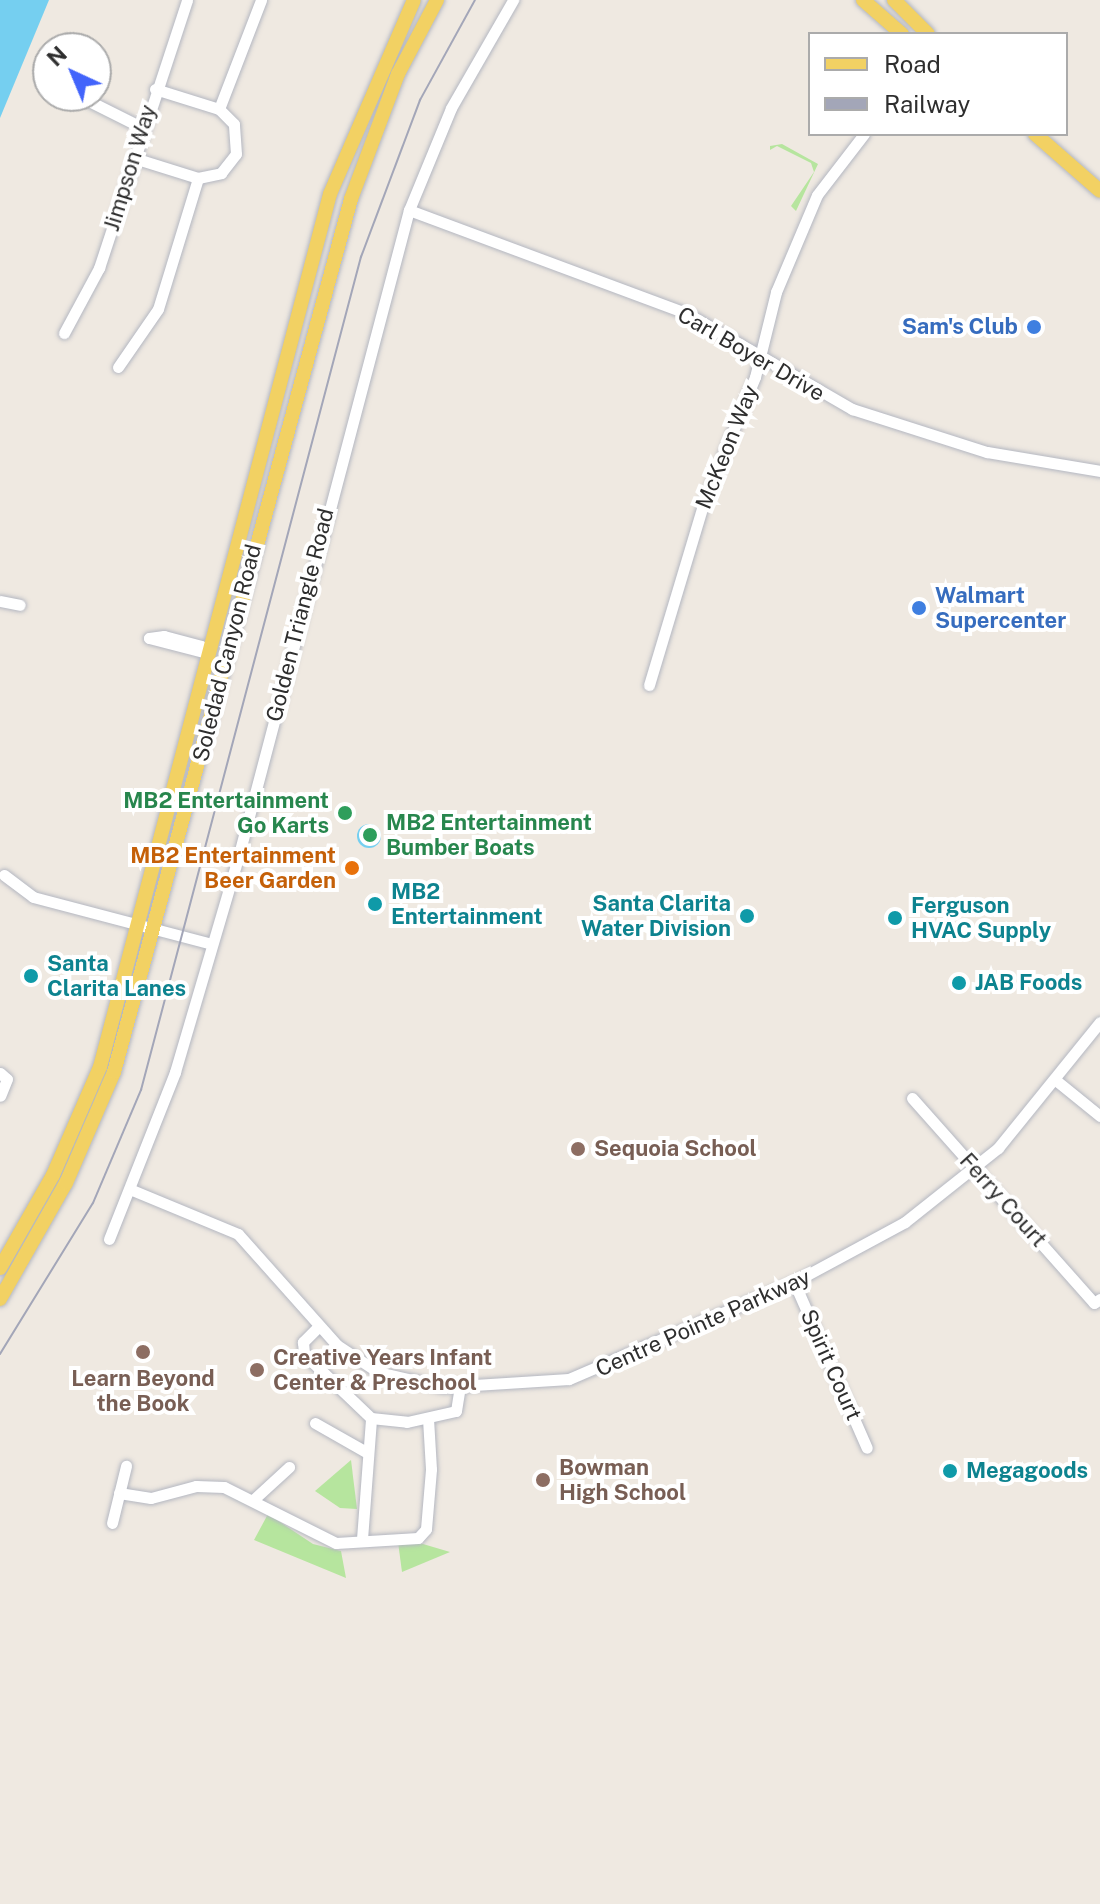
<!DOCTYPE html>
<style>
body{margin:0}
#map{position:relative;width:1100px;height:1904px;overflow:hidden;background:#efe9e1;font-family:"Public Sans",sans-serif}
div>[style]{position:absolute}
[style*='--x']{left:calc(var(--x)*1px);top:calc(var(--y)*1px);width:calc(var(--w)*1px);rotate:calc(var(--a)*1deg)}
.green>*{inset:0;background:#b6e59e}
.water>*{inset:0;background:#75cff0}
.round{border-radius:50%}
.roads{filter:drop-shadow(0 0 2px #b4b7c1) drop-shadow(0 0 2px #b4b7c1)}
.minor>*{height:11px;margin:-5.5px;padding:0 5.5px;transform-origin:5.5px;border-radius:5.5px;background:#fff}
.major>*{height:14px;margin:-7px;padding:0 7px;transform-origin:7px;border-radius:7px;background:#f2d163}
.rail>*{height:2px;margin:-1px;padding:0 1px;transform-origin:1px;border-radius:1px;background:#a3a6b8}
.dots>*{width:22px;height:22px;translate:-50% -50%;box-sizing:border-box;border:4px solid #fff;border-radius:50%}
span{translate:-50% -50%;white-space:nowrap;text-align:center;line-height:1.15;-webkit-text-stroke:8px #fff;paint-order:stroke}
.street-label{font-size:22px;color:#2e2e2e}
.shop-label{font-size:22px;color:#366cbe;font-weight:700}
.right{translate:-100% -50%;text-align:right}
.left{translate:0 -50%;text-align:left}
.leisure-label{font-size:22px;color:#27864d;font-weight:700}
.food-label{font-size:22px;color:#c56008;font-weight:700}
.culture-label{font-size:22px;color:#0d838f;font-weight:700}
.education-label{font-size:22px;color:#785e54;font-weight:700}
.legend{position:absolute;left:808px;top:32px;width:260px;height:104px;box-sizing:border-box;background:#fff;border:2px solid #ababab;margin:0;padding:10px 14px;list-style:none;font-size:24px;color:#2e2e2e}
.legend li{display:flex;align-items:center;gap:16px;height:40px}
.legend b{width:40px;border:2px solid #ababab}
.north{position:absolute;left:32px;top:32px;width:80px;height:80px;box-sizing:border-box;background:#fff;border:2px solid #ababab;border-radius:50%;rotate:316deg;font-size:22px;font-weight:700;line-height:32px;text-align:center;color:#2e2e2e}
.north::after{content:'';display:block;margin:auto;width:28px;height:36px;background:#4264fb;clip-path:polygon(50% 0,100% 100%,50% 72%,0 100%)}
</style>
<div id="map">
<div class="green">
<i style="clip-path:polygon(782px 144px,818px 164px,796px 211px,791px 206px,814px 172px,811px 163px,777px 146px,770px 150px,770px 146px)"></i>
<i style="clip-path:polygon(351px 1460px,357px 1509px,340px 1508px,315px 1491px)"></i>
<i style="clip-path:polygon(268px 1514px,313px 1544px,341px 1551px,346px 1578px,254px 1540px)"></i>
<i style="clip-path:polygon(398px 1542px,423px 1544px,450px 1552px,402px 1572px)"></i>
</div>
<div class="water">
<i style="clip-path:polygon(0 0,49px 0,0 118px)"></i>
<i class="round" style="left:357px;top:824px;width:24px;height:24px"></i>
</div>
<div class="roads">
<div class="minor">
<i style="--x:155;--y:89;--w:67;--a:17.4"></i>
<i style="--x:83;--y:98;--w:67;--a:26.6"></i>
<i style="--x:134;--y:158;--w:67;--a:17.4"></i>
<i style="--x:409;--y:210;--w:298;--a:20.4"></i>
<i style="--x:688;--y:314;--w:190;--a:30.1"></i>
<i style="--x:852;--y:409;--w:142;--a:17.7"></i>
<i style="--x:987;--y:452;--w:115;--a:9.5"></i>
<i style="--x:64;--y:333;--w:74;--a:-61.7"></i>
<i style="--x:99;--y:268;--w:282;--a:-71.8"></i>
<i style="--x:118;--y:367;--w:70;--a:-55.4"></i>
<i style="--x:158;--y:309;--w:137;--a:-73"></i>
<i style="--x:198;--y:178;--w:24;--a:-12"></i>
<i style="--x:221;--y:173;--w:24;--a:-52"></i>
<i style="--x:236;--y:154;--w:30;--a:-94"></i>
<i style="--x:234;--y:124;--w:21;--a:-135"></i>
<i style="--x:219;--y:109;--w:117;--a:-68.9"></i>
<i style="--x:0;--y:601;--w:20;--a:11"></i>
<i style="--x:164;--y:636;--w:38;--a:15"></i>
<i style="--x:201;--y:646;--w:9;--a:49"></i>
<i style="--x:207;--y:653;--w:60;--a:-165.5"></i>
<i style="--x:149;--y:638;--w:15;--a:-8"></i>
<i style="--x:649;--y:685;--w:191;--a:-73.3"></i>
<i style="--x:704;--y:502;--w:135;--a:-67.8"></i>
<i style="--x:755;--y:377;--w:88;--a:-76.1"></i>
<i style="--x:776;--y:292;--w:105;--a:-67.1"></i>
<i style="--x:817;--y:195;--w:77;--a:-52.4"></i>
<i style="--x:4;--y:875;--w:36;--a:37"></i>
<i style="--x:33;--y:897;--w:185;--a:14.7"></i>
<i style="--x:0;--y:1073;--w:9;--a:41"></i>
<i style="--x:7;--y:1079;--w:18;--a:112"></i>
<i style="--x:1058;--y:1082;--w:54;--a:39"></i>
<i style="--x:912;--y:1098;--w:274;--a:48.4"></i>
<i style="--x:1094;--y:1303;--w:7;--a:-34"></i>
<i style="--x:132;--y:1190;--w:115;--a:22.5"></i>
<i style="--x:238;--y:1234;--w:149;--a:48.3"></i>
<i style="--x:337;--y:1345;--w:49;--a:33.4"></i>
<i style="--x:378;--y:1372;--w:67;--a:13"></i>
<i style="--x:443;--y:1387;--w:126;--a:-3.6"></i>
<i style="--x:569;--y:1379;--w:245;--a:-23.3"></i>
<i style="--x:794;--y:1282;--w:126;--a:-28.4"></i>
<i style="--x:905;--y:1222;--w:119;--a:-38.5"></i>
<i style="--x:998;--y:1148;--w:162;--a:-51"></i>
<i style="--x:109;--y:1239;--w:180;--a:-68.4"></i>
<i style="--x:175;--y:1072;--w:223;--a:-73.6"></i>
<i style="--x:238;--y:858;--w:670;--a:-75.22"></i>
<i style="--x:409;--y:210;--w:110;--a:-67.6"></i>
<i style="--x:451;--y:108;--w:125;--a:-60.1"></i>
<i style="--x:794;--y:1282;--w:181;--a:66.3"></i>
<i style="--x:319;--y:1326;--w:23;--a:135"></i>
<i style="--x:303;--y:1342;--w:12;--a:85"></i>
<i style="--x:304;--y:1354;--w:93;--a:43.7"></i>
<i style="--x:371;--y:1418;--w:36;--a:6"></i>
<i style="--x:407;--y:1422;--w:50;--a:-12.7"></i>
<i style="--x:456;--y:1411;--w:24;--a:-81"></i>
<i style="--x:315;--y:1423;--w:59;--a:29.6"></i>
<i style="--x:119;--y:1493;--w:32;--a:9"></i>
<i style="--x:151;--y:1498;--w:47;--a:-14.9"></i>
<i style="--x:196;--y:1486;--w:28;--a:2"></i>
<i style="--x:224;--y:1487;--w:125;--a:26.6"></i>
<i style="--x:336;--y:1543;--w:82;--a:-3.5"></i>
<i style="--x:418;--y:1538;--w:12;--a:-48"></i>
<i style="--x:426;--y:1529;--w:60;--a:-85.2"></i>
<i style="--x:431;--y:1469;--w:51;--a:-93.4"></i>
<i style="--x:253;--y:1500;--w:49;--a:-42.5"></i>
<i style="--x:112;--y:1523;--w:59;--a:-76.2"></i>
<i style="--x:362;--y:1539;--w:121;--a:-85.7"></i>
</div>
<div class="major">
<i style="--x:863;--y:0;--w:52;--a:41.1"></i>
<i style="--x:894;--y:0;--w:48;--a:45"></i>
<i style="--x:1035;--y:134;--w:86;--a:41.2"></i>
<i style="--x:0;--y:1268;--w:107;--a:-60.3"></i>
<i style="--x:53;--y:1175;--w:118;--a:-66.5"></i>
<i style="--x:100;--y:1067;--w:903;--a:-75.24"></i>
<i style="--x:330;--y:194;--w:211;--a:-66.6"></i>
<i style="--x:0;--y:1299;--w:133;--a:-60.4"></i>
<i style="--x:66;--y:1183;--w:121;--a:-66.6"></i>
<i style="--x:114;--y:1072;--w:905;--a:-74.81"></i>
<i style="--x:351;--y:199;--w:134;--a:-69.4"></i>
<i style="--x:398;--y:74;--w:84;--a:-62.2"></i>
</div>
</div>
<div class="rail">
<i style="--x:0;--y:1354;--w:177;--a:-58.4"></i>
<i style="--x:93;--y:1203;--w:123;--a:-67"></i>
<i style="--x:141;--y:1090;--w:862;--a:-75.21"></i>
<i style="--x:361;--y:257;--w:168;--a:-69.4"></i>
<i style="--x:420;--y:100;--w:114;--a:-61.2"></i>
</div>
<div class="dots">
<i style="left:1034px;top:327px;background:#3f7fe0"></i>
<i style="left:919px;top:608px;background:#3f7fe0"></i>
<i style="left:345px;top:813px;background:#2e9e5b"></i>
<i style="left:370px;top:835px;background:#2e9e5b"></i>
<i style="left:352px;top:868px;background:#e8710a"></i>
<i style="left:375px;top:904px;background:#0f9aa8"></i>
<i style="left:747px;top:916px;background:#0f9aa8"></i>
<i style="left:895px;top:918px;background:#0f9aa8"></i>
<i style="left:31px;top:976px;background:#0f9aa8"></i>
<i style="left:959px;top:983px;background:#0f9aa8"></i>
<i style="left:578px;top:1149px;background:#8d6e63"></i>
<i style="left:143px;top:1352px;background:#8d6e63"></i>
<i style="left:257px;top:1370px;background:#8d6e63"></i>
<i style="left:950px;top:1471px;background:#0f9aa8"></i>
<i style="left:543px;top:1480px;background:#8d6e63"></i>
</div>
<div class="street-label">
<span style="left:130px;top:168px;rotate:-73deg">Jimpson Way</span>
<span style="left:751px;top:354px;rotate:30deg">Carl Boyer Drive</span>
<span style="left:727px;top:447px;rotate:-68deg">McKeon Way</span>
<span style="left:300px;top:615px;rotate:-76deg">Golden Triangle Road</span>
<span style="left:227px;top:653px;rotate:-76deg">Soledad Canyon Road</span>
<span style="left:1003px;top:1200px;rotate:48deg">Ferry Court</span>
<span style="left:703px;top:1323px;rotate:-24deg">Centre Pointe Parkway</span>
<span style="left:831px;top:1365px;rotate:66deg">Spirit Court</span>
</div>
<div class="shop-label">
<span class="right" style="left:1018px;top:327px">Sam's Club</span>
<span class="left" style="left:935px;top:608px">Walmart<br>Supercenter</span>
</div>
<div class="leisure-label">
<span class="right" style="left:329px;top:813px">MB2 Entertainment<br>Go Karts</span>
<span class="left" style="left:386px;top:835px">MB2 Entertainment<br>Bumber Boats</span>
</div>
<div class="food-label">
<span class="right" style="left:336px;top:868px">MB2 Entertainment<br>Beer Garden</span>
</div>
<div class="culture-label">
<span class="left" style="left:391px;top:904px">MB2<br>Entertainment</span>
<span class="right" style="left:731px;top:916px">Santa Clarita<br>Water Division</span>
<span class="left" style="left:911px;top:918px">Ferguson<br>HVAC Supply</span>
<span class="left" style="left:47px;top:976px">Santa<br>Clarita Lanes</span>
<span class="left" style="left:975px;top:983px">JAB Foods</span>
<span class="left" style="left:966px;top:1471px">Megagoods</span>
</div>
<div class="education-label">
<span class="left" style="left:594px;top:1149px">Sequoia School</span>
<span class="left" style="left:273px;top:1370px">Creative Years Infant<br>Center &amp; Preschool</span>
<span style="left:143px;top:1391px">Learn Beyond<br>the Book</span>
<span class="left" style="left:559px;top:1480px">Bowman<br>High School</span>
</div>
<ul class="legend">
<li><b style="height:10px;background:#f2d163"></b>Road</li>
<li><b style="height:10px;background:#a3a6b8"></b>Railway</li>
</ul>
<div class="north">N</div>
</div>
